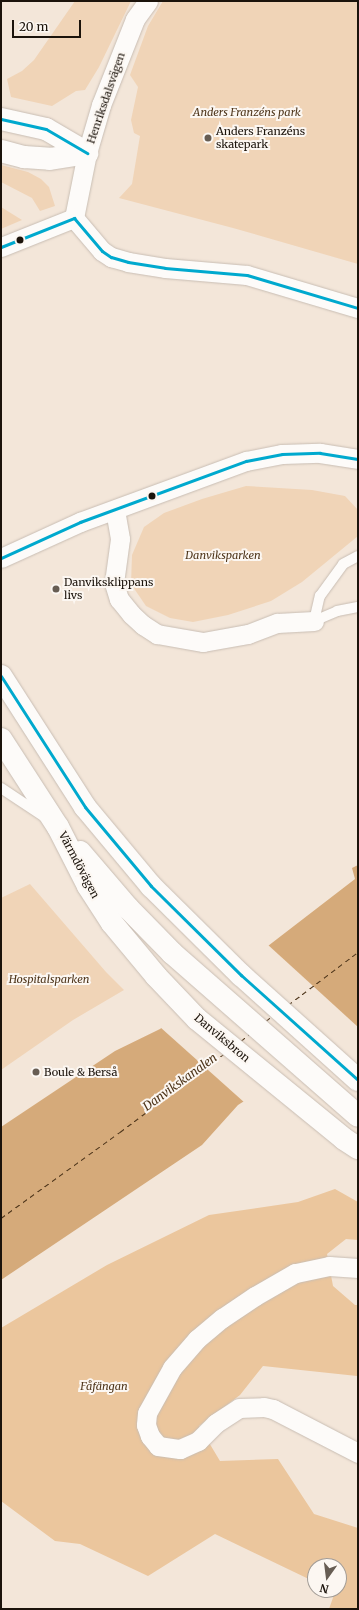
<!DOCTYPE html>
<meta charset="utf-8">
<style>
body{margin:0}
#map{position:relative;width:359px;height:1610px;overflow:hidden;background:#f3e6d9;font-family:Merriweather,serif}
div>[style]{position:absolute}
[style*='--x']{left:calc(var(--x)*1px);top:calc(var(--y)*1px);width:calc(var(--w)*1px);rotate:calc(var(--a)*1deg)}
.green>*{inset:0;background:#f0d4b7}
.forest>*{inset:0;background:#ebc69d}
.water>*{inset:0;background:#d5aa7a}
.pier>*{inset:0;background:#f3e6d9}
.ferry>*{height:1px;margin-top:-0.5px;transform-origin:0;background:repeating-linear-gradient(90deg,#4d3419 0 5px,transparent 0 9px)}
.roads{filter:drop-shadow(0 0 1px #c8bdb3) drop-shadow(0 0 1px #c8bdb3)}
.lane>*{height:10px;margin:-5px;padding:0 5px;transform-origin:5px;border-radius:5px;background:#fdfbf9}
.street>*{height:19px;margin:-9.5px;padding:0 9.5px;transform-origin:9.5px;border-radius:9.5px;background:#fdfbf9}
.secondary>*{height:22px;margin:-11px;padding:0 11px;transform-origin:11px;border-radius:11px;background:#fdfbf9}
.primary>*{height:22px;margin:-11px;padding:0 11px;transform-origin:11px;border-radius:11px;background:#fdfbf9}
.bus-1>*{height:3px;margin:-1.5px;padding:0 1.5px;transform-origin:1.5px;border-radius:1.5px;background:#00a9ce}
.dots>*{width:11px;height:11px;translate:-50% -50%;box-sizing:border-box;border:2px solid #fcf7f2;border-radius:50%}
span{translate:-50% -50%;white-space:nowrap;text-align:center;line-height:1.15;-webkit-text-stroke:4px #fcf7f2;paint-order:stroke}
.street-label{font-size:11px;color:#1b130b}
.park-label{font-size:11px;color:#4e351a;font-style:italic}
.poi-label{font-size:11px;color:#1b130b}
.left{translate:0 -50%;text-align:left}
.water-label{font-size:12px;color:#4d3419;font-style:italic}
.frame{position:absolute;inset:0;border:2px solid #1b130b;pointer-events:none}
.north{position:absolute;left:307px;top:1558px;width:40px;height:40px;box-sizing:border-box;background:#fcf7f2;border:1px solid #a29c96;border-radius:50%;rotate:194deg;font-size:11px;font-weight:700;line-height:16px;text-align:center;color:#1b130b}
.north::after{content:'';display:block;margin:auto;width:14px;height:18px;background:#675d53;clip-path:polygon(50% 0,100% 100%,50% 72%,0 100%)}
.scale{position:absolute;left:12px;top:20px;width:69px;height:18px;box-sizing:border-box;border:2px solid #1b130b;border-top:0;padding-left:5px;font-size:12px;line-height:14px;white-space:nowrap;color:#1b130b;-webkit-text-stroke:3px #fcf7f2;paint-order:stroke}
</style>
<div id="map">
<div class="green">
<i style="clip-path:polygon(75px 1px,131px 1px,99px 67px,85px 90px,76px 91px,52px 106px,11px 97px,7px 79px,22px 71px,34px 60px)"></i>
<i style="clip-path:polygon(163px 1px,358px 1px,358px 264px,233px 228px,119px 198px,132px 184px,140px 136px,134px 133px,131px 120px,138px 87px,130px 75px,148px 26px)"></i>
<i style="clip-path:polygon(1px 165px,28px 172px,41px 179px,49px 187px,55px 206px,40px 211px,32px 198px,1px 182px)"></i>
<i style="clip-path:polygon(1px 207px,22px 220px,1px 229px)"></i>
<i style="clip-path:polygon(246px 486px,312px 490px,345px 496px,358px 510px,358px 536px,302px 582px,271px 601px,228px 615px,193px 622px,170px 618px,146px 606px,131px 584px,132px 555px,144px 527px,164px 513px,202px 499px)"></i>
<i style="clip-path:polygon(30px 884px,106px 972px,124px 990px,73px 1020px,1px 1070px,1px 898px)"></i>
</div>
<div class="forest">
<i style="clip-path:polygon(335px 1189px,358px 1202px,358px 1240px,346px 1239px,327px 1254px,333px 1286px,355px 1305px,358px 1305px,358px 1378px,357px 1376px,263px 1366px,240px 1395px,199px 1426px,220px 1461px,278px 1459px,314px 1514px,358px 1528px,358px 1609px,329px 1609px,335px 1592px,331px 1590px,339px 1590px,339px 1566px,315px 1566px,315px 1582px,215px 1534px,148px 1576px,80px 1544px,55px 1541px,1px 1501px,1px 1328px,107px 1265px,209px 1215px,298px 1202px)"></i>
</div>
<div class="water">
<i style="clip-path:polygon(358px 865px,358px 1028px,238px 1105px,202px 1145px,1px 1280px,1px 1127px,115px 1051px,160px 1029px,355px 879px,352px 868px)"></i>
</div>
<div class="pier">
<i style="clip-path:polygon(267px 944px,358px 1027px,358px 1030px,245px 1103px,160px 1027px)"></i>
</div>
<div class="ferry">
<i style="--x:288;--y:1005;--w:88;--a:-37.1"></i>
<i style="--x:266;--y:1021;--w:6;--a:-39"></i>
<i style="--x:241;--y:1041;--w:11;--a:-41"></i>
<i style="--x:1;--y:1218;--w:147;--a:-35.9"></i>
<i style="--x:120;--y:1132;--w:130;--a:-36.9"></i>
</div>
<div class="roads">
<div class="lane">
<i style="--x:314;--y:621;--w:26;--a:-77"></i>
<i style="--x:320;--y:596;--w:39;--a:-54"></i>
<i style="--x:343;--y:564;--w:17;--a:-28"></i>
<i style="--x:314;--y:621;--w:25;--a:-23"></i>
<i style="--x:337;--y:611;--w:21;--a:-11"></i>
<i style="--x:1;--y:788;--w:54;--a:33.7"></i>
</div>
<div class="street">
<i style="--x:74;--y:218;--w:43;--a:49.7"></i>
<i style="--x:102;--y:251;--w:11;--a:34"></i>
<i style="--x:111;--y:257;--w:18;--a:16"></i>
<i style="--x:128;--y:262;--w:37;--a:9"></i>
<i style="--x:165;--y:268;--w:82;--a:4.9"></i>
<i style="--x:247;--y:275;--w:116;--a:16.6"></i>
<i style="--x:74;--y:218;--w:66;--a:-78.7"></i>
<i style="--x:87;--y:153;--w:50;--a:-73.7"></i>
<i style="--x:101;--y:105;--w:92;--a:-68.4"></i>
<i style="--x:135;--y:19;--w:22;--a:-54"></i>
<i style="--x:1;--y:247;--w:79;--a:-21.7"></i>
<i style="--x:115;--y:510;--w:29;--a:80"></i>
<i style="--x:120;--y:539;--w:44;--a:97.8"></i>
<i style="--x:114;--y:583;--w:17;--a:73"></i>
<i style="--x:119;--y:599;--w:19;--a:51"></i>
<i style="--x:131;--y:614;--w:16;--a:43"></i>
<i style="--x:143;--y:625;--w:17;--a:33"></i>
<i style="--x:157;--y:634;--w:47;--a:9.9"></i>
<i style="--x:203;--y:642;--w:46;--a:-10.1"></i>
<i style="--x:248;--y:634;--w:31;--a:-21"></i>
<i style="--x:277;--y:623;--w:37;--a:-3"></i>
<i style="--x:1;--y:558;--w:87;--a:-24.5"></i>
<i style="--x:80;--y:522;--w:177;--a:-20.2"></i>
<i style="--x:246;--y:461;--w:37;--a:-11"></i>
<i style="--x:282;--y:454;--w:38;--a:-2"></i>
<i style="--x:320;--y:453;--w:38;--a:9"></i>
<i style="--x:358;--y:1268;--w:29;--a:-176"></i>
<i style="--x:329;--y:1266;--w:35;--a:168"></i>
<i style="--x:295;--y:1273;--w:46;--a:150.1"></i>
<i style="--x:255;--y:1296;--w:40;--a:146"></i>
<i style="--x:222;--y:1318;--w:33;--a:140"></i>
<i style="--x:197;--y:1339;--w:38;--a:131"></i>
<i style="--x:172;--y:1368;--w:51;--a:119.1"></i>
<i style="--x:147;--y:1413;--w:12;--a:95"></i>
<i style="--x:146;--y:1425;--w:12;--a:70"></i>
<i style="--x:150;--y:1436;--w:13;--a:51"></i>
<i style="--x:158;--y:1446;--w:22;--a:8"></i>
<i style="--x:180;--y:1449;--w:20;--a:-24"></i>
<i style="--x:198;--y:1441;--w:25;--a:-45"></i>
<i style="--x:216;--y:1423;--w:27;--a:-33"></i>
<i style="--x:239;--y:1408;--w:25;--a:-2"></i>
<i style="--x:264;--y:1407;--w:9;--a:13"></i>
<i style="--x:273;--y:1409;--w:96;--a:27.4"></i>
</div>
<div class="secondary">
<i style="--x:1;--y:119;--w:46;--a:12.5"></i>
<i style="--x:46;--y:129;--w:48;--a:30.3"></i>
<i style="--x:1;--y:151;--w:24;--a:15"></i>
<i style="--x:24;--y:157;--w:26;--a:4"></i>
<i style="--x:50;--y:159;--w:37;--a:-9"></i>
</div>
<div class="primary">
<i style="--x:1;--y:676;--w:156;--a:57.3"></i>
<i style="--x:85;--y:807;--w:103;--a:50.1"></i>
<i style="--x:151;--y:886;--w:127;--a:44.7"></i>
<i style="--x:241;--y:975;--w:157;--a:41.9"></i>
<i style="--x:1;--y:739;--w:105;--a:57.1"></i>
<i style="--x:58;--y:827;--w:66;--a:63"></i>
<i style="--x:88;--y:886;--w:44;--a:57"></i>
<i style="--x:112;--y:923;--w:69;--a:50.3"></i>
<i style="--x:156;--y:976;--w:59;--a:46.4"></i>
<i style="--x:197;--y:1019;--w:190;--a:39.2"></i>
<i style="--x:344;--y:1139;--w:17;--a:33"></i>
<i style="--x:80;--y:852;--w:74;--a:49.4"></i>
<i style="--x:128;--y:908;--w:63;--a:45.6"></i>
<i style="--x:172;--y:953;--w:247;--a:41.2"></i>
</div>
</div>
<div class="bus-1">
<i style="--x:1;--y:119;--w:46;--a:12.5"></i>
<i style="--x:46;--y:129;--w:48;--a:30.3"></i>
<i style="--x:74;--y:218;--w:43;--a:49.7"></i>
<i style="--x:102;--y:251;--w:11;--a:34"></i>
<i style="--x:111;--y:257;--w:18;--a:16"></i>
<i style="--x:128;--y:262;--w:37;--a:9"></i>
<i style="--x:165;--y:268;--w:82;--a:4.9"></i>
<i style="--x:247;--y:275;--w:116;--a:16.6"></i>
<i style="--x:1;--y:247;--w:79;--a:-21.7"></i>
<i style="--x:1;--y:558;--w:87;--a:-24.5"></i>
<i style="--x:80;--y:522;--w:177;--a:-20.2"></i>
<i style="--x:246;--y:461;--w:37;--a:-11"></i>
<i style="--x:282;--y:454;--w:38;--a:-2"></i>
<i style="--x:320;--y:453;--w:38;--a:9"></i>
<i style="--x:1;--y:676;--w:156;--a:57.3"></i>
<i style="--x:85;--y:807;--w:103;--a:50.1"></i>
<i style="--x:151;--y:886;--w:127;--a:44.7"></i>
<i style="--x:241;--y:975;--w:157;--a:41.9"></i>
</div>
<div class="dots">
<i style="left:208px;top:138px;background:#675d53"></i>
<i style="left:20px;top:240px;background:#1b130b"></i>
<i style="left:152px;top:496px;background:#1b130b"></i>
<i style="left:56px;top:589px;background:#675d53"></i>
<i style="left:36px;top:1072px;background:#675d53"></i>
</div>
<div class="street-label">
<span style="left:106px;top:98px;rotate:-71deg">Henriksdalsvägen</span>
<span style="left:79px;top:865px;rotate:62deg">Värmdövägen</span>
<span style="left:222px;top:1038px;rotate:40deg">Danviksbron</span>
</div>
<div class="park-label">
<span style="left:247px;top:112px">Anders Franzéns park</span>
<span style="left:223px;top:555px">Danviksparken</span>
<span style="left:49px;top:979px">Hospitalsparken</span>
<span style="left:104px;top:1386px">Fåfängan</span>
</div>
<div class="poi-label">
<span class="left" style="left:216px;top:138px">Anders Franzéns<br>skatepark</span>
<span class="left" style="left:64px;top:589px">Danviksklippans<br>livs</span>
<span class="left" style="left:44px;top:1072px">Boule &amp; Berså</span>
</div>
<div class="water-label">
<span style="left:180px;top:1082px;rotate:-36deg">Danvikskanalen</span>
</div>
<div class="frame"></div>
<div class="north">N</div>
<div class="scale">20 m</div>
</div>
